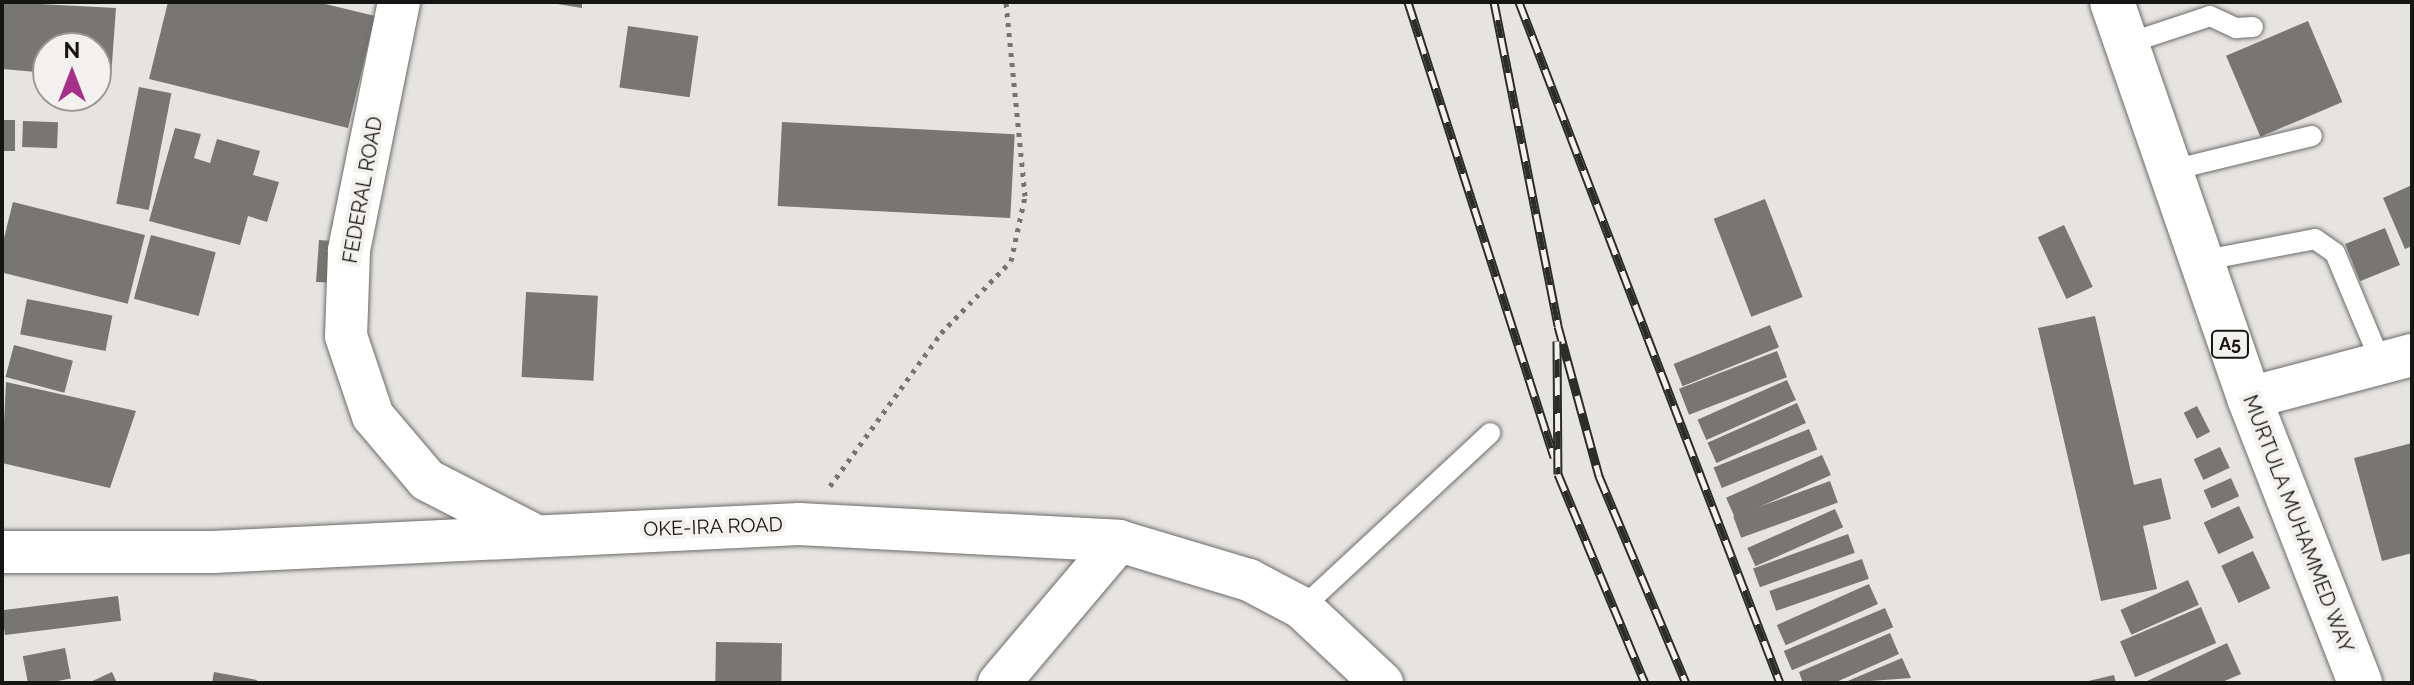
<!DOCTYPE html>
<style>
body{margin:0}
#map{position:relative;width:2414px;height:685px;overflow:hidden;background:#e5e4e1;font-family:Raleway,sans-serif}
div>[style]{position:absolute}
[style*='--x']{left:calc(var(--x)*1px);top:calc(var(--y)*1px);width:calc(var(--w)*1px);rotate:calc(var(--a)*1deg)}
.building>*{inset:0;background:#787673;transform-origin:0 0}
.path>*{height:5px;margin-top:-2.5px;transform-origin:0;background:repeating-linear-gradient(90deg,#757472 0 4px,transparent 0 10px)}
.roads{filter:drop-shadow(0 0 2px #6d6c6a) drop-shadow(0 0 2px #6d6c6a)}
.service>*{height:20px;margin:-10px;padding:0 10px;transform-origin:10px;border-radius:10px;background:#fff}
.minor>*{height:42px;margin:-21px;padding:0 21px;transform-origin:21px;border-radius:21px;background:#fff}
.trunk>*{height:44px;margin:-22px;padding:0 22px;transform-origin:22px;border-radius:22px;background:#fff}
.rail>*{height:9px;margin-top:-4.5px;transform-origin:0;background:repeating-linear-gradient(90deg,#f2f1ee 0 18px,#2c2c2a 0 36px);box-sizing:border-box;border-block:2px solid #2c2c2a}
span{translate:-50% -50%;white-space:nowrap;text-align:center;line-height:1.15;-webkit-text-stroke:8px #f2f1ee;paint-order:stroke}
.shield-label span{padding:2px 6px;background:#f2f1ee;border:2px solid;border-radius:6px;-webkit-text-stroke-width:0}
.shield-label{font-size:18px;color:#151513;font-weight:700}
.street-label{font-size:20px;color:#151513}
.frame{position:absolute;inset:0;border:4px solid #151513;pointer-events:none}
.north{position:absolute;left:32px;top:32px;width:80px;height:80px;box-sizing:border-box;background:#f2f1ee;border:2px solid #9a9996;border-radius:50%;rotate:0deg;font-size:22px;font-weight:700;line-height:32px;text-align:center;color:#151513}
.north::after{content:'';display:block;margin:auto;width:28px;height:36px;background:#a5318b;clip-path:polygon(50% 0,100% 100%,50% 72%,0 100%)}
</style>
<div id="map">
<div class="building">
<i style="clip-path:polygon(2px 2px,116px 8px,111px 77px,96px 76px,96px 48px,48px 48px,48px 73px,2px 69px)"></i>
<i style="clip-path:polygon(168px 2px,317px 2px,375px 16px,348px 128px,149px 79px)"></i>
<i style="clip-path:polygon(545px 2px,582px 2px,582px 8px)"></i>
<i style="left:2308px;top:21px;width:88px;height:89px;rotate:67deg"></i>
<i style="left:628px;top:26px;width:71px;height:62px;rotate:8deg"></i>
<i style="left:139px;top:87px;width:33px;height:119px;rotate:11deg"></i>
<i style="left:2px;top:120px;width:13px;height:31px"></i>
<i style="left:23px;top:121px;width:35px;height:26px;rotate:2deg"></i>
<i style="left:782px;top:122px;width:233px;height:84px;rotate:3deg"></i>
<i style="clip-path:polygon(175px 128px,201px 134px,194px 158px,210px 163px,217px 139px,260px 151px,253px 175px,279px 182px,267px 222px,248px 216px,240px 245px,149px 221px)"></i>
<i style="clip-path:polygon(2412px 185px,2412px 246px,2405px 249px,2383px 198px)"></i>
<i style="left:1765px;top:199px;width:105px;height:55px;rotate:69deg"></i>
<i style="left:13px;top:202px;width:136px;height:71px;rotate:14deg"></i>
<i style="clip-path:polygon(332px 222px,347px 224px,343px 283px,316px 282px,319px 240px,331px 241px)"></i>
<i style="left:2064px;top:225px;width:68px;height:29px;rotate:65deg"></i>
<i style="left:2385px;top:228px;width:40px;height:43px;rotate:68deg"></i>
<i style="left:151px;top:235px;width:67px;height:66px;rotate:15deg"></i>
<i style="left:526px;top:292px;width:72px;height:85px;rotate:3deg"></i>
<i style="left:27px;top:299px;width:87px;height:36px;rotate:11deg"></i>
<i style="clip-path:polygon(2095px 316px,2134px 485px,2161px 478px,2171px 519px,2143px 526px,2157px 589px,2101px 601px,2038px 328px)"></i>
<i style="left:1770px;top:325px;width:24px;height:104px;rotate:68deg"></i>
<i style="left:14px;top:345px;width:61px;height:33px;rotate:15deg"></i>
<i style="left:1777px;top:351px;width:28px;height:105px;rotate:69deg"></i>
<i style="left:1787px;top:380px;width:22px;height:98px;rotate:66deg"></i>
<i style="clip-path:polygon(6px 382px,136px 411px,110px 488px,2px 463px)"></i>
<i style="left:1797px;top:403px;width:22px;height:98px;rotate:66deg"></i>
<i style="left:2197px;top:406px;width:29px;height:15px;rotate:63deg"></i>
<i style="left:1809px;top:429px;width:22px;height:103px;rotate:68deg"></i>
<i style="clip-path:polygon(2412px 443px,2412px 553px,2382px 561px,2354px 458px)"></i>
<i style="left:2220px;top:447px;width:23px;height:29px;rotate:65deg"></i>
<i style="left:1822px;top:455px;width:22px;height:105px;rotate:66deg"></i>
<i style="left:2231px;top:478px;width:20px;height:30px;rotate:66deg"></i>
<i style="left:1830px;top:481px;width:23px;height:103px;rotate:70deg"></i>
<i style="left:2239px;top:506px;width:35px;height:39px;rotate:65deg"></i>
<i style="left:1835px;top:509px;width:20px;height:96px;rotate:66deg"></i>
<i style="left:1848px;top:534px;width:20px;height:101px;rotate:70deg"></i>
<i style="left:2253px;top:551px;width:41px;height:35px;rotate:65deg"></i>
<i style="left:1862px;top:559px;width:21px;height:98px;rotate:71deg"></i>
<i style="left:2188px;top:580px;width:27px;height:74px;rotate:66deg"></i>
<i style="left:1869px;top:584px;width:22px;height:101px;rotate:66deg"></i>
<i style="left:118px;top:596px;width:25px;height:117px;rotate:83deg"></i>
<i style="left:2201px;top:607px;width:39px;height:88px;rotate:67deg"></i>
<i style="left:1885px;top:608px;width:21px;height:110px;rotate:67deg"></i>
<i style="clip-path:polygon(1890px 633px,1899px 654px,1834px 683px,1803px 683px,1799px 672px)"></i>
<i style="left:716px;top:642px;width:66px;height:41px;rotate:1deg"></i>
<i style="clip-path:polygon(2227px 643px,2241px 674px,2220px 683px,2143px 683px)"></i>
<i style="left:65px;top:648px;width:31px;height:43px;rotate:79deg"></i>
<i style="clip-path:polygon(1902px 658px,1911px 678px,1843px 683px)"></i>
<i style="clip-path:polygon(112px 672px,117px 683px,88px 683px)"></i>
<i style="clip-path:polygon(214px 672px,257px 680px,256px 683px,212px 683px)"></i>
<i style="clip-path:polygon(2114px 675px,2116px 683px,2084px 683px,2084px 682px)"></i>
</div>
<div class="path">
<i style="--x:830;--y:486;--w:189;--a:-54"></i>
<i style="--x:941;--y:333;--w:100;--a:-45.8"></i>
<i style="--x:1011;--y:261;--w:66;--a:-77.8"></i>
<i style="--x:1025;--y:196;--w:195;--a:-95.6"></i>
</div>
<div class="roads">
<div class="service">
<i style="--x:2129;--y:43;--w:85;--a:-18.4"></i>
<i style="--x:2210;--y:16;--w:29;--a:25"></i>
<i style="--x:2236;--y:28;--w:17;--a:-3"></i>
<i style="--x:2168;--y:171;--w:148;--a:-13.7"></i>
<i style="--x:2200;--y:261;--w:117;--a:-10.8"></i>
<i style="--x:2315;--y:239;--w:24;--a:35"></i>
<i style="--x:2335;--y:253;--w:124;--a:67.2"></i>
<i style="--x:1302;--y:608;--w:257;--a:-42.9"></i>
</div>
<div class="minor">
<i style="--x:399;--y:2;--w:254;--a:101.4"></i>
<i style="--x:349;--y:251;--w:85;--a:92"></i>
<i style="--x:346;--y:336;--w:84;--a:71.4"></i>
<i style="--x:373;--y:416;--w:84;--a:49.8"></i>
<i style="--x:427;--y:480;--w:116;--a:27.2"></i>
<i style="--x:2249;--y:398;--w:169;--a:-14.8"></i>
<i style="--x:2;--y:552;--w:211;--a:0"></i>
<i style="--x:213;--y:552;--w:587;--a:-2.74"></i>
<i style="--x:799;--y:524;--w:320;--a:3"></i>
<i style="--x:1119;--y:541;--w:136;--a:16.7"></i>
<i style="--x:1249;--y:580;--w:60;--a:27.8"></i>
<i style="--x:1302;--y:608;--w:110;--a:43.2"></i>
<i style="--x:999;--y:683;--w:186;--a:-49.8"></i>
</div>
<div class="trunk">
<i style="--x:2112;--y:2;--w:419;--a:70.9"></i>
<i style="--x:2249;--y:398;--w:306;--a:68.7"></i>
</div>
</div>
<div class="rail">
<i style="--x:1408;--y:2;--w:478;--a:72.2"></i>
<i style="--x:1494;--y:2;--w:330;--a:78.8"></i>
<i style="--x:1558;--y:326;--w:156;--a:74.7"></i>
<i style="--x:1599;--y:476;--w:225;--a:67.2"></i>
<i style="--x:1519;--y:2;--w:729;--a:69.03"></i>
<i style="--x:1557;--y:341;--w:133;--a:89.6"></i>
<i style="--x:1558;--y:474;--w:226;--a:67.4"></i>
</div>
<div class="shield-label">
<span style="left:2230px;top:344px">A5</span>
</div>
<div class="street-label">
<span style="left:363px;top:190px;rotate:-80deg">FEDERAL ROAD</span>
<span style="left:2298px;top:524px;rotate:69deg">MURTULA MUHAMMED WAY</span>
<span style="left:713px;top:527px;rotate:-2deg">OKE-IRA ROAD</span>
</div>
<div class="frame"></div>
<div class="north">N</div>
</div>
